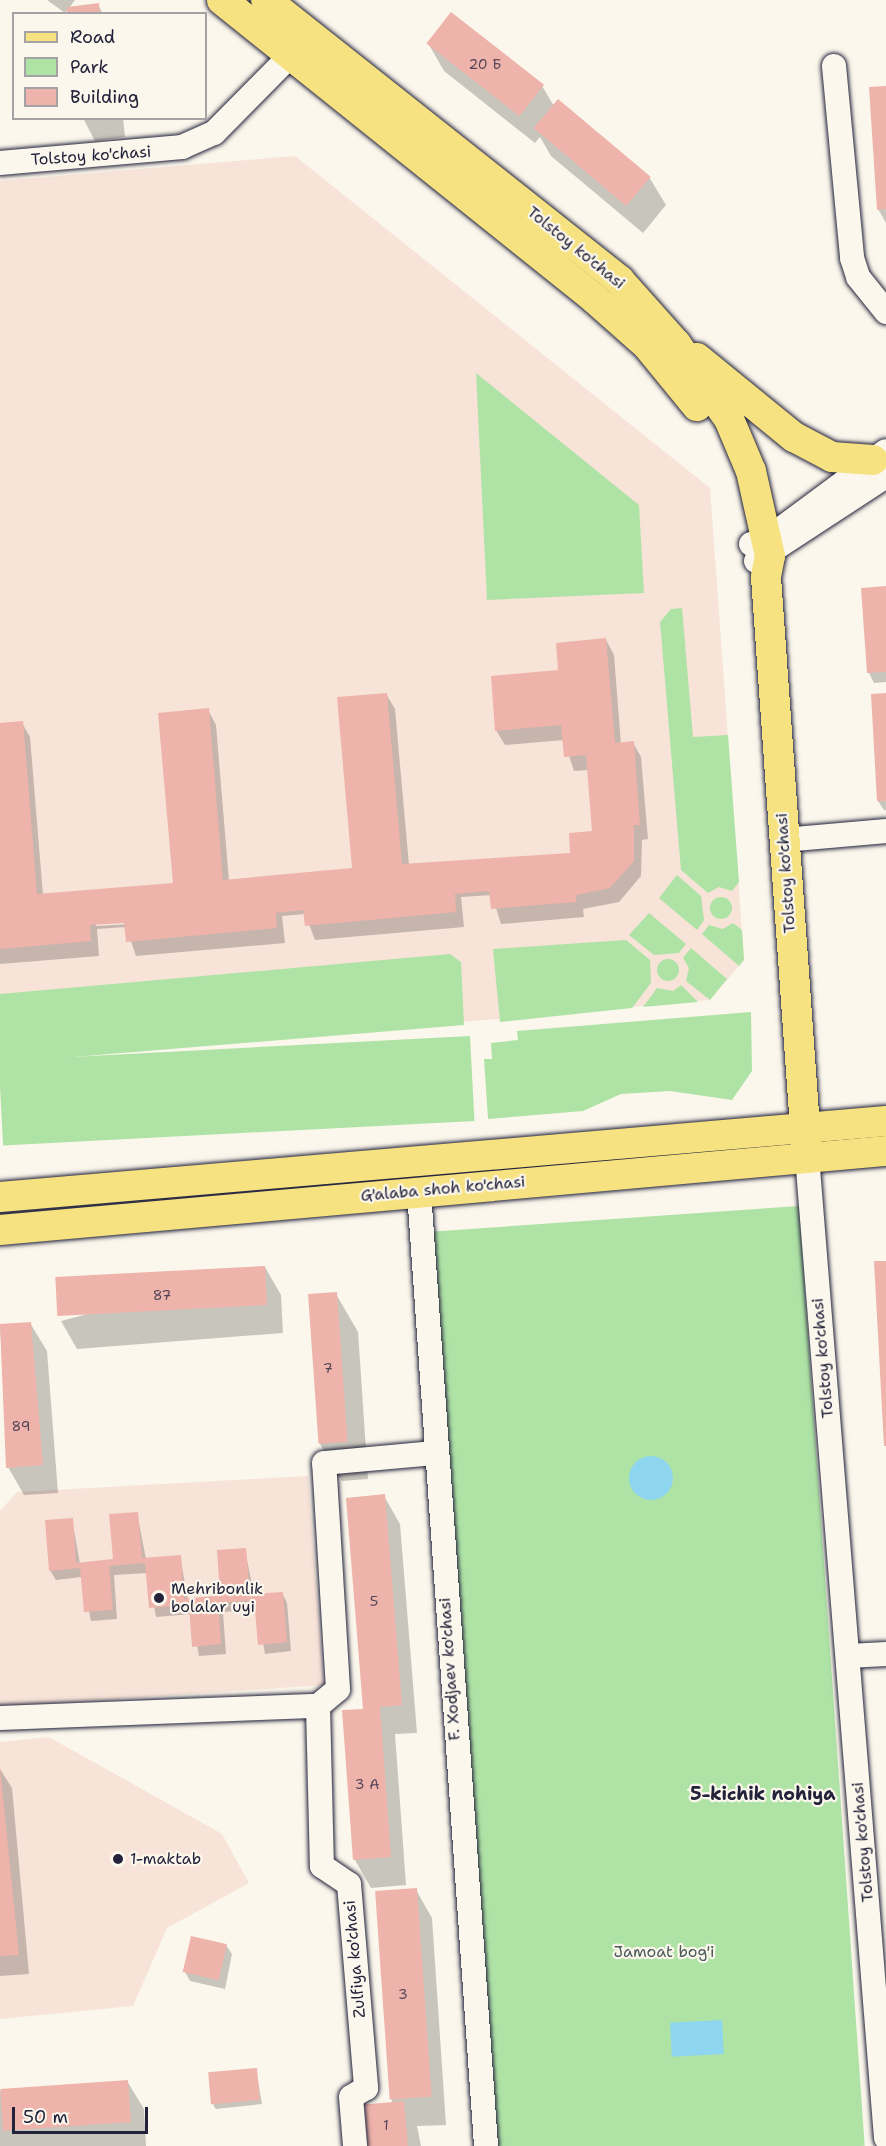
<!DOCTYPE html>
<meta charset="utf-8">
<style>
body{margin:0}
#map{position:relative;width:886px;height:2146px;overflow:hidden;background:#fbf7ec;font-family:"Shantell Sans",sans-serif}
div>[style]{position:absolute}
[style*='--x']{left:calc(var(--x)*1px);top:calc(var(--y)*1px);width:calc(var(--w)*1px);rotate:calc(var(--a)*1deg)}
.built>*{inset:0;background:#f7e3d8}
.green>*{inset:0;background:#afe3a6;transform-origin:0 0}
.round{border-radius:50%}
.water>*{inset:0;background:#8ed6ef;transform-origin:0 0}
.shadow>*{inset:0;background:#0003}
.building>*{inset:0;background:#eeb3aa;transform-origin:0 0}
.roads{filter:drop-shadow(0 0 2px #22223b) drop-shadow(0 0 2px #22223b)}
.minor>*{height:24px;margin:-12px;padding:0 12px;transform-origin:12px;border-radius:12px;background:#fbf7ec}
.major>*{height:30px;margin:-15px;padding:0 15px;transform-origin:15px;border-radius:15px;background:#f7e281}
.dots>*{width:16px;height:16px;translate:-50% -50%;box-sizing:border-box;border:3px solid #fbf7ec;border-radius:50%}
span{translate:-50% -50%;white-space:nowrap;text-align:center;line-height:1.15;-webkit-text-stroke:4.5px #fbf7ec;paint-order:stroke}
.number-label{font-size:14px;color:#554657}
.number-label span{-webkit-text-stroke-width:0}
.street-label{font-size:16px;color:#22223b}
.poi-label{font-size:16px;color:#22223b}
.left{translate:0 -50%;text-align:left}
.park-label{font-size:16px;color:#4c5c5b}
.neighbourhood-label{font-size:18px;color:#22223b;font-weight:700}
.legend{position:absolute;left:12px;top:12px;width:195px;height:108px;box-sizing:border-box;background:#fbf7ec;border:2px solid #a4a2a5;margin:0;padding:8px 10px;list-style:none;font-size:18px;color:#22223b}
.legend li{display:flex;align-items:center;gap:12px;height:30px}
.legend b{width:30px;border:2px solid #a4a2a5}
.scale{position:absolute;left:12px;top:2107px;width:136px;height:27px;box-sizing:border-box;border:3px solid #22223b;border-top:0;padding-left:8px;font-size:18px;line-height:21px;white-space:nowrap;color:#22223b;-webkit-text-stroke:4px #fbf7ec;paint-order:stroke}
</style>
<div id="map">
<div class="built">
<i style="clip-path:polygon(295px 156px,710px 488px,744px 960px,710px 1000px,0 1063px,0 181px)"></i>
<i style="clip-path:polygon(308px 1476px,324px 1685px,0 1707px,0 1511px,17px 1492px)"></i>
<i style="clip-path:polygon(49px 1737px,222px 1834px,249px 1883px,167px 1928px,133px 2006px,0 2019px,0 1742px)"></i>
</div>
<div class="green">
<i style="clip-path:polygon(476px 373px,639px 505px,644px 593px,487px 600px)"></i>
<i style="clip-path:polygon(682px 608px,693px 737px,728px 735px,739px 882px,732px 891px,719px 887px,708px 893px,681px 870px,660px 622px,671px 609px)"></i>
<i style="clip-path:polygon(677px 875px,701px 896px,704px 920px,697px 930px,659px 898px)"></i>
<i class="round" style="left:710px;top:897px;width:22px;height:22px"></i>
<i style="clip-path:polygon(649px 913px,686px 944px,679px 953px,654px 955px,629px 935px)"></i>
<i style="clip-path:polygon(733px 923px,742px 930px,744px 960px,739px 966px,702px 934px,709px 925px,723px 929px)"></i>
<i style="clip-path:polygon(626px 940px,650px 960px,651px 983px,632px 1008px,500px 1022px,493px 949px)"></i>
<i style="clip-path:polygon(691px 948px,727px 979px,710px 1000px,686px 981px,689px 968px,683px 958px)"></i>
<i style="clip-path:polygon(450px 954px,461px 962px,464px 1025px,0 1063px,0 994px)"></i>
<i class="round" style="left:657px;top:959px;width:22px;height:22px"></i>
<i style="clip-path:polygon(681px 985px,698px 1002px,643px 1007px,657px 988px,673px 991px)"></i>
<i style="clip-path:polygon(751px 1012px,752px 1071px,732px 1100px,670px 1091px,621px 1094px,583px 1111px,488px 1119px,484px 1059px,492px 1059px,491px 1043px,518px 1040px,517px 1031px)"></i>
<i style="left:470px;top:1036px;width:85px;height:472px;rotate:87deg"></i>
<i style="left:799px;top:1206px;width:942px;height:369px;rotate:86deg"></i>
</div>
<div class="water">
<i class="round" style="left:629px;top:1456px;width:44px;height:44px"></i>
<i style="left:722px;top:2020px;width:34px;height:52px;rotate:87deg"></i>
</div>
<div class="shadow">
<i style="clip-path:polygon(47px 0,75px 0,69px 8px,98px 5px,103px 14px,69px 14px,68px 9px,65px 13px)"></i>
<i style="clip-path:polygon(428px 43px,542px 86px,554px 106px,649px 177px,666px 205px,643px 233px,551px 156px,540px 137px,535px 143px,444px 71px)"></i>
<i style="clip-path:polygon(886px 87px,886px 223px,878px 209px)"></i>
<i style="clip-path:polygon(83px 118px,123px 118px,125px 137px,95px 141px)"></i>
<i style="clip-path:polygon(886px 588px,886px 682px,874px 683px,869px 673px,863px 589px)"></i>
<i style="clip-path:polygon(evenodd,606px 640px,614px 655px,621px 744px,633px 743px,641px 757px,648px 839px,642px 840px,641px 876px,619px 902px,583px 909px,584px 917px,501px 924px,492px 895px,461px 897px,464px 927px,315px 940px,305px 914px,282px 916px,285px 943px,136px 956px,126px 927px,97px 929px,99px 956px,0 964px,0 725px,22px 723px,30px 737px,43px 895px,174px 884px,208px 710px,216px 725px,229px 881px,354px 869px,386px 694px,395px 709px,409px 865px,572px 855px,593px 833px,589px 770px,574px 771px,564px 740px,505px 745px,496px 730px,559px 672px,606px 640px,131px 921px,132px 924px,96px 926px,96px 923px,131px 921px)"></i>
<i style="clip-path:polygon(886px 695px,886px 810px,884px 810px,878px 801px)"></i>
<i style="clip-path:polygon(265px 1267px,281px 1295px,283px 1333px,77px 1349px,61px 1321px)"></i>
<i style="clip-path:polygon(336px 1294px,358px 1332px,368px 1479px,342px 1481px,320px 1444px)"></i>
<i style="clip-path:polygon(30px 1323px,47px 1351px,58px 1493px,24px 1495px,8px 1467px,0 1326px)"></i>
<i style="clip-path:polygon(384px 1496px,400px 1524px,417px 1733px,395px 1734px,406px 1885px,371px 1888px,355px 1860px)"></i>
<i style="clip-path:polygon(137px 1513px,146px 1559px,180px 1556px,188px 1600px,222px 1597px,245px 1550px,254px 1595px,282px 1593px,287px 1603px,291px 1651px,265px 1654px,257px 1609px,223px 1612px,226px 1654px,199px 1656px,191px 1614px,156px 1617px,148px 1573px,114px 1575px,117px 1619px,91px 1621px,82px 1577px,56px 1580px,50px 1570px,72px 1519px,80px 1564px,114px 1561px)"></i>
<i style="clip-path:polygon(0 1769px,12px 1788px,29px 1974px,0 1976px)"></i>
<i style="clip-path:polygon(416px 1890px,432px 1918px,446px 2125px,417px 2126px,421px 2146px,369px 2146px,392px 2103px,377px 1892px)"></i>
<i style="clip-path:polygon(226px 1945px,232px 1954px,225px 1989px,190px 1981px,185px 1972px)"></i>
<i style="clip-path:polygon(256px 2069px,262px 2104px,216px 2109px,213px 2105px)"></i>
<i style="clip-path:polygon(127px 2081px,144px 2109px,146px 2146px,0 2146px,0 2091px)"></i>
</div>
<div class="building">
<i style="clip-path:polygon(99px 3px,100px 14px,67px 14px,67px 7px)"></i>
<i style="left:451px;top:12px;width:118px;height:40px;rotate:38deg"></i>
<i style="clip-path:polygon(886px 86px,886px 209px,877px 210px,869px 87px)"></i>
<i style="left:558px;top:99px;width:121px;height:38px;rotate:40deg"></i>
<i style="clip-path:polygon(886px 586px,886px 672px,867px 673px,861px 588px)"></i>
<i style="clip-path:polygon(606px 638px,615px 743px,634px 741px,640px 825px,634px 825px,634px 861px,610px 888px,576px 895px,576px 902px,491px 909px,489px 891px,455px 894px,456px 912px,305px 926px,303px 910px,276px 913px,277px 928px,126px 942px,124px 923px,90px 925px,91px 941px,0 949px,0 723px,23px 721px,37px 894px,173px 883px,158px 713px,209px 708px,223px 880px,352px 868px,337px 697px,387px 693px,402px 864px,570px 853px,569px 833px,592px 831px,586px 755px,564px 757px,561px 725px,495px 731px,491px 676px,558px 670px,556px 643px)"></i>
<i style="clip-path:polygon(886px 693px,886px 801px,877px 801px,871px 694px)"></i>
<i style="clip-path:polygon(874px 1261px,886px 1261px,886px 1446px,884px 1446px)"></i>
<i style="left:265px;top:1266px;width:39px;height:210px;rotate:87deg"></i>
<i style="left:337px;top:1292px;width:150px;height:29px;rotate:86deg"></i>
<i style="clip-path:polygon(31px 1322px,43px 1465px,6px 1468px,0 1324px)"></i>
<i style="clip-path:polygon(385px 1494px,402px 1705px,380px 1707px,391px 1857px,353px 1860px,342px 1710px,363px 1709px,346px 1498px)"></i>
<i style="clip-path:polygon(138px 1512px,142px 1558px,181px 1555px,184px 1599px,220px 1595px,217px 1550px,246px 1548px,250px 1594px,283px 1592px,287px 1642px,258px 1645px,254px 1600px,218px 1603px,221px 1644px,192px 1647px,189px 1605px,149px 1608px,145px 1563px,109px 1566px,113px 1610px,84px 1612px,80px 1568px,49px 1571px,45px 1520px,73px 1518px,76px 1563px,113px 1559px,109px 1514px)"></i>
<i style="clip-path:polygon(0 1767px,19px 1955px,0 1956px)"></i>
<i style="left:417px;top:1888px;width:209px;height:42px;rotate:86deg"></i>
<i style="left:191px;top:1936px;width:37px;height:37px;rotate:13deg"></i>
<i style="left:257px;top:2068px;width:32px;height:49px;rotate:85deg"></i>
<i style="left:128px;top:2080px;width:42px;height:128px;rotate:86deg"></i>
<i style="left:404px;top:2101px;width:45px;height:40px;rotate:85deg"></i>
</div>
<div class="roads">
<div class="minor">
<i style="--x:834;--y:66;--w:193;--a:84.6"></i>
<i style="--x:852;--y:258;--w:20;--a:72"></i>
<i style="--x:858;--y:277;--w:45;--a:51.3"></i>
<i style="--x:0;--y:163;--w:183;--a:-5"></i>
<i style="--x:182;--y:147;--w:35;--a:-24"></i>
<i style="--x:214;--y:133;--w:108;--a:-45.4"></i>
<i style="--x:751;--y:544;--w:16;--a:-15"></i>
<i style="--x:766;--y:540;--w:149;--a:-36.6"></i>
<i style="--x:756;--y:561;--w:155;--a:-33.2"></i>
<i style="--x:784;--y:840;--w:102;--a:-5"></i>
<i style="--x:807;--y:1156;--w:985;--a:85.4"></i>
<i style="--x:419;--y:1192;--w:956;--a:85.98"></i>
<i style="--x:848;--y:1656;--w:38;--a:-3"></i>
<i style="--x:318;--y:1706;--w:160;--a:88.6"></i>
<i style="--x:322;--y:1866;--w:32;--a:34"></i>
<i style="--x:349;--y:1884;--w:205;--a:85.2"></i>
<i style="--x:366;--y:2088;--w:17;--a:149"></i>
<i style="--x:351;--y:2097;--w:49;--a:85.3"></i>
<i style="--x:0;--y:1718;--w:318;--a:-2.2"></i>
<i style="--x:318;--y:1706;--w:26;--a:-40"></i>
<i style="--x:338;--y:1689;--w:226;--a:-93.5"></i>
<i style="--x:324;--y:1463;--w:110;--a:-5.2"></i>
</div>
<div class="major">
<i style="--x:222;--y:0;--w:478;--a:38.7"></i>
<i style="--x:595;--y:299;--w:69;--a:41.5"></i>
<i style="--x:647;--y:345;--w:79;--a:50.7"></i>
<i style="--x:266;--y:0;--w:451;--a:38.4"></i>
<i style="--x:619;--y:280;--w:86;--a:48.3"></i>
<i style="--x:676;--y:344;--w:92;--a:54.8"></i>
<i style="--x:729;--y:419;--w:56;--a:67.1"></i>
<i style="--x:751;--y:471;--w:87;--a:77.4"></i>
<i style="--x:770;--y:556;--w:21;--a:101"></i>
<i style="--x:766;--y:577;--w:580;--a:85.95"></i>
<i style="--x:697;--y:358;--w:125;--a:39.2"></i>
<i style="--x:794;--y:437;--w:43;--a:27.8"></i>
<i style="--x:832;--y:457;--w:41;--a:4.2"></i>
<i style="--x:0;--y:1197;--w:889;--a:-4.9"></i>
<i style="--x:0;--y:1230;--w:890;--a:-5.1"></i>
</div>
</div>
<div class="dots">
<i style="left:159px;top:1598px;background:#22223b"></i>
<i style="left:118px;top:1859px;background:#22223b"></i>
</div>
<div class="number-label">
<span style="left:485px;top:64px">20 Б</span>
<span style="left:162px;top:1295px">87</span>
<span style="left:328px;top:1368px">7</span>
<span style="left:21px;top:1426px">89</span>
<span style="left:374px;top:1601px">5</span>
<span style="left:367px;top:1784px">3 А</span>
<span style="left:403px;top:1994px">3</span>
<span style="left:386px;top:2125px">1</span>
</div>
<div class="street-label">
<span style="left:91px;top:156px;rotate:-4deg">Tolstoy ko'chasi</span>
<span style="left:576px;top:248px;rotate:39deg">Tolstoy ko'chasi</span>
<span style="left:786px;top:873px;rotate:-94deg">Tolstoy ko'chasi</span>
<span style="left:443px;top:1189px;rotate:-5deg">G'alaba shoh ko'chasi</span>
<span style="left:823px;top:1358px;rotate:-95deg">Tolstoy ko'chasi</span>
<span style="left:450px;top:1669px;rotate:-94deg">F. Xodjaev ko'chasi</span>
<span style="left:863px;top:1842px;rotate:-95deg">Tolstoy ko'chasi</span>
<span style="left:355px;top:1959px;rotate:-95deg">Zulfiya ko'chasi</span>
</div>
<div class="poi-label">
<span class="left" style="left:171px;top:1598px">Mehribonlik<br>bolalar uyi</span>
<span class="left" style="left:130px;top:1859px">1-maktab</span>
</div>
<div class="park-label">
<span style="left:664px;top:1952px">Jamoat bog'i</span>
</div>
<div class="neighbourhood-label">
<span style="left:763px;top:1794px">5-kichik nohiya</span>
</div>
<ul class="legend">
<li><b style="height:8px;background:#f7e281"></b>Road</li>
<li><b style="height:16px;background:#afe3a6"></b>Park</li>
<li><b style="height:16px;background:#eeb3aa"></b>Building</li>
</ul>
<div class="scale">50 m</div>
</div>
